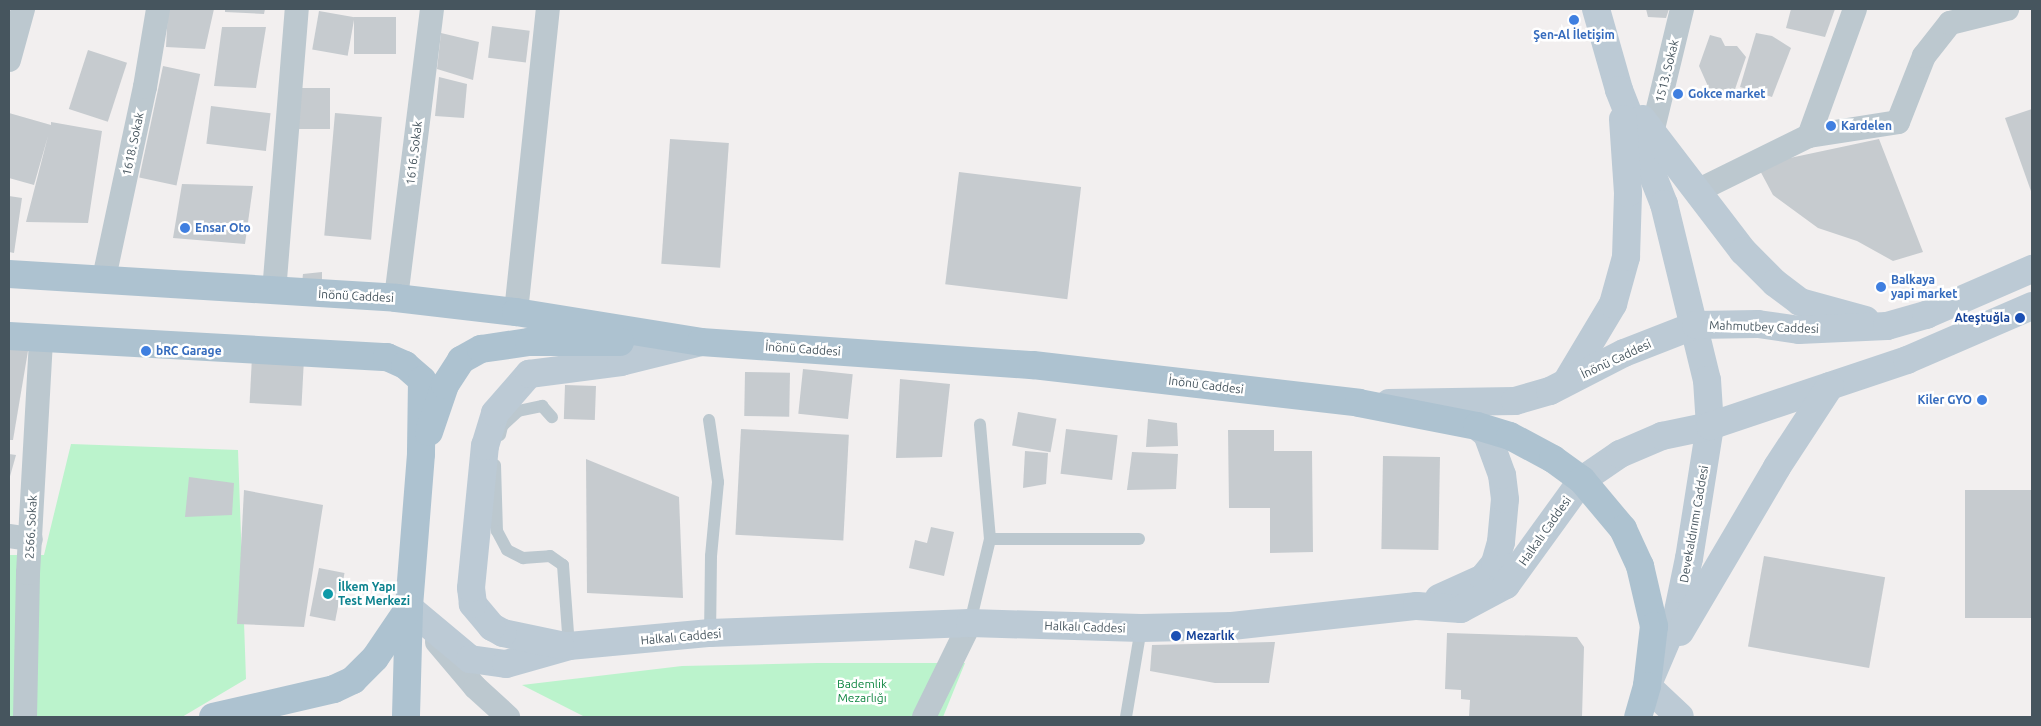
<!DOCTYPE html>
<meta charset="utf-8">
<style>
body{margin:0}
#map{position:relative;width:2041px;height:726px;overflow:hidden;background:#f2efef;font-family:Ubuntu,sans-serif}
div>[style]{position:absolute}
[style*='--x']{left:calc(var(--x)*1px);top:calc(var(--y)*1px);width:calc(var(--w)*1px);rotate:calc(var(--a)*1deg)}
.green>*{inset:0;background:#bbf3cc}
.building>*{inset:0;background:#c6cbcf;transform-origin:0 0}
.lane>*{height:12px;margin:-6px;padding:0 6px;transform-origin:6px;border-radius:6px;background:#bcc8cf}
.street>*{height:24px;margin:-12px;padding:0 12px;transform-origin:12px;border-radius:12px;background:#bcc8cf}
.secondary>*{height:28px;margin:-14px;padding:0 14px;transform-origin:14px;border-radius:14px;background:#bccad5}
.primary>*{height:28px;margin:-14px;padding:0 14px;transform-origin:14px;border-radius:14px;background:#adc2d0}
.dots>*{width:14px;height:14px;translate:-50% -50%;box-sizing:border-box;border:2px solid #fff;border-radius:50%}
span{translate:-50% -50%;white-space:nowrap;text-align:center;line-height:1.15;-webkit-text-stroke:5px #fff;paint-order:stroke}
.shop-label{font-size:12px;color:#366cbe;font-weight:700}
.left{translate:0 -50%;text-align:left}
.right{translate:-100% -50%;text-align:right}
.street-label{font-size:12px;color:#46555e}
.transit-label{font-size:12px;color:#164399;font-weight:700}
.culture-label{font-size:12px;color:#0d838f;font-weight:700}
.park-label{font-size:12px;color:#108642}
.frame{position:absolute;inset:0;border:10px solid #46555e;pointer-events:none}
</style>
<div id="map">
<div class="green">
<i style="clip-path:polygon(71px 444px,238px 450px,246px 679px,182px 717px,9px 717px,9px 555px,44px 555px)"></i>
<i style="clip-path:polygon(817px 663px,965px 663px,943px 717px,585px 717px,522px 685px,682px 666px)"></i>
</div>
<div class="building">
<i style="clip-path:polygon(168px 9px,214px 9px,205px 49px,166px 47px)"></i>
<i style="clip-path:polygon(225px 9px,265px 9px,264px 14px,225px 12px)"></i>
<i style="clip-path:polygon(1646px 9px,1669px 9px,1666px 18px,1648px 17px)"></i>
<i style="clip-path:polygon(1791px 9px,1835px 9px,1825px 37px,1786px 28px)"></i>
<i style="left:319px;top:11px;width:36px;height:39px;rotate:10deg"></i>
<i style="left:354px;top:17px;width:42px;height:37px"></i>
<i style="left:492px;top:26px;width:38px;height:32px;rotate:7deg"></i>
<i style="clip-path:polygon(222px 27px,266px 27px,256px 88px,214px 86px)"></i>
<i style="clip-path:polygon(441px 33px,479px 42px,473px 80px,437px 69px)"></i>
<i style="clip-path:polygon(1756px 33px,1772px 36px,1791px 48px,1772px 97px,1740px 87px)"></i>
<i style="clip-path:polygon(1710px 35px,1721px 38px,1725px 46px,1737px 46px,1746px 57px,1731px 101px,1711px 93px,1699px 66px)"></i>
<i style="left:88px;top:50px;width:41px;height:62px;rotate:18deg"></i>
<i style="left:163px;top:66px;width:38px;height:114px;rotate:12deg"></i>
<i style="clip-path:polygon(439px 77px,467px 84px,464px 118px,435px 116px)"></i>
<i style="left:296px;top:88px;width:34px;height:41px"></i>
<i style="left:211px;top:106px;width:60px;height:38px;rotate:7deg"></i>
<i style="clip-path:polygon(2032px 109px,2032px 194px,2005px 118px)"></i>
<i style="clip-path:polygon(9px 113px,51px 125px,51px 122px,102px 131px,88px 223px,26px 222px,48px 136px,34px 185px,9px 178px)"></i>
<i style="left:335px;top:113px;width:47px;height:123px;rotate:5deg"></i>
<i style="left:670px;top:139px;width:59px;height:125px;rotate:4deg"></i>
<i style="clip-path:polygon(1879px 139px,1923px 252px,1893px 261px,1857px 241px,1818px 228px,1773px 195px,1757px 165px)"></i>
<i style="left:959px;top:172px;width:123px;height:113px;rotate:7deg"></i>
<i style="clip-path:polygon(182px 184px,253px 186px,245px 244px,173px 238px)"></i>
<i style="clip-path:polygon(9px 196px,22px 198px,14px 253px,9px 252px)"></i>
<i style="clip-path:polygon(322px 272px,322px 284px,302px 283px,303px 274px)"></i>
<i style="clip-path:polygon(9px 345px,29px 345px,13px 440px,9px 440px)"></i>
<i style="left:252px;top:357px;width:52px;height:46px;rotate:3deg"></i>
<i style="left:803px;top:369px;width:50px;height:45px;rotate:6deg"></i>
<i style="left:745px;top:372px;width:45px;height:44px;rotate:1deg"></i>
<i style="clip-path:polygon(900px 379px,950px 384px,942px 457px,896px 458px)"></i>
<i style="left:565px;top:385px;width:31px;height:34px;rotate:2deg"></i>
<i style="left:1018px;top:412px;width:39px;height:34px;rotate:10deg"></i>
<i style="clip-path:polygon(1148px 419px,1177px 423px,1178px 446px,1146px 447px)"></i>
<i style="left:741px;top:429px;width:108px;height:106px;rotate:3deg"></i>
<i style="left:1066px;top:429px;width:52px;height:45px;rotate:7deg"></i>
<i style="clip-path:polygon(1228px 430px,1274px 430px,1274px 451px,1312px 451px,1313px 552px,1270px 553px,1270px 508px,1229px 508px)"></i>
<i style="clip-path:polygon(1025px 451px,1048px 453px,1046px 484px,1023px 488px)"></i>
<i style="clip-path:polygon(1132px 452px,1178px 454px,1176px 489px,1127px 490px)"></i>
<i style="clip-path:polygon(9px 454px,16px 455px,9px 480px)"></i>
<i style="left:1383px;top:456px;width:57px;height:93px;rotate:1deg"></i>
<i style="clip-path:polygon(586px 459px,679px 497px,683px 598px,587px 593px)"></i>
<i style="clip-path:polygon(189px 477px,234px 483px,232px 515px,185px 517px)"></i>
<i style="clip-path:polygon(244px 490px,323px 505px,304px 627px,237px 624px)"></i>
<i style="left:1965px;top:490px;width:67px;height:128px"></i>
<i style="clip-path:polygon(931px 527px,954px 532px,944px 576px,909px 568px,915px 540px,927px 543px)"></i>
<i style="left:1764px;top:556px;width:123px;height:92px;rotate:10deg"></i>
<i style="left:319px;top:568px;width:26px;height:49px;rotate:11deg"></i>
<i style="clip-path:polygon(1447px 633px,1577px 637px,1584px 647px,1582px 717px,1469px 717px,1470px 700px,1461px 699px,1461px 690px,1445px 689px)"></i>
<i style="clip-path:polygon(1275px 642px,1269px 683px,1215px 683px,1150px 671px,1152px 645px)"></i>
</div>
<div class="lane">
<i style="--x:709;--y:420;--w:63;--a:81.7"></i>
<i style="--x:718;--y:482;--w:74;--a:95.4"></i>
<i style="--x:711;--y:556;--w:77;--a:90.7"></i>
<i style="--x:500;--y:435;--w:9;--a:-77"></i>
<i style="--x:502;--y:426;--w:22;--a:-43"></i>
<i style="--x:518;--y:411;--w:25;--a:-12"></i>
<i style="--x:542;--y:406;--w:15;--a:48"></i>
<i style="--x:495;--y:465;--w:66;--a:88.3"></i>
<i style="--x:497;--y:531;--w:21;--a:62"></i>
<i style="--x:507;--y:550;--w:18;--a:27"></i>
<i style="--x:523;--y:558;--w:27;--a:-4"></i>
<i style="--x:550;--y:556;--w:16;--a:35"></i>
<i style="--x:563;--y:565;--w:81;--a:85.8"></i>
<i style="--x:990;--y:539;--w:149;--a:0"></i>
<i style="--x:970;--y:623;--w:86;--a:-76.6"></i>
<i style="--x:990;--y:539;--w:115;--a:-95"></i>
<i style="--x:1126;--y:717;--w:90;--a:-80.4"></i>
</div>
<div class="street">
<i style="--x:9;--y:60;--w:53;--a:-74.6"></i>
<i style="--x:1652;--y:133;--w:128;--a:-76.4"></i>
<i style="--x:1809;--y:136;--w:90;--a:-8.9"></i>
<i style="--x:1898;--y:122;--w:71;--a:-68.5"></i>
<i style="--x:1924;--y:56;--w:42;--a:-51.8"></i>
<i style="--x:1950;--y:23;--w:59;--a:-13.8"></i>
<i style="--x:1697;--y:191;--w:125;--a:-26.2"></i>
<i style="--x:1809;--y:136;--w:135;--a:-70.1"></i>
<i style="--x:104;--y:278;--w:195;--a:-77.9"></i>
<i style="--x:145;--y:87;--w:79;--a:-80.5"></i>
<i style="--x:274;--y:292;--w:284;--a:-85.4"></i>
<i style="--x:396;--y:298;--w:291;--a:-82.9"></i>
<i style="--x:516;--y:312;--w:305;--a:-84"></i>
<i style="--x:9;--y:536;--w:22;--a:8"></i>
<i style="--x:437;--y:642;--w:59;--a:49.8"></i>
<i style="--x:475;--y:687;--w:45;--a:42.3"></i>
<i style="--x:25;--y:717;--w:144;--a:-88.8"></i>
<i style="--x:28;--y:573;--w:235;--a:-86.8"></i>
<i style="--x:924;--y:717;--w:105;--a:-63.9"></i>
</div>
<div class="secondary">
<i style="--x:1596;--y:9;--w:84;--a:74.1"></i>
<i style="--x:1619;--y:90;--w:123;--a:68.5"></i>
<i style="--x:1664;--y:204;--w:181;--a:76.3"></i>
<i style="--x:1707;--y:380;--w:46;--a:86.3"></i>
<i style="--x:1710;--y:426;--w:134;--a:99"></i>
<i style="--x:1689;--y:558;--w:59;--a:101.7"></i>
<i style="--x:1677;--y:616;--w:66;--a:113.1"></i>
<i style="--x:1642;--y:119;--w:166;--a:52.6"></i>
<i style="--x:1743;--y:251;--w:45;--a:45"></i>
<i style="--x:1775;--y:283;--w:31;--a:37"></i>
<i style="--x:1800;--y:302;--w:68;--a:15.3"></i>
<i style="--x:1567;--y:381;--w:90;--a:-59.1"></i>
<i style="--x:1613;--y:304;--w:49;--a:-74.5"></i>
<i style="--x:1626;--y:257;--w:64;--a:-88.2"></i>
<i style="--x:1628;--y:193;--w:74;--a:-93.9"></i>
<i style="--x:1389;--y:403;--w:126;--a:-0.9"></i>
<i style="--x:1515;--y:401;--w:36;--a:-16"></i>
<i style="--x:1550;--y:391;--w:83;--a:-27.2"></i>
<i style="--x:1624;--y:353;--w:77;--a:-21.3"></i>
<i style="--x:1696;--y:325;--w:62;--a:-0.9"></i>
<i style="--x:1758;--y:324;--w:41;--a:8.3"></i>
<i style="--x:1799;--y:330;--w:88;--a:-2.6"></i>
<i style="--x:1887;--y:326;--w:41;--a:-15.8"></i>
<i style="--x:1926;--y:315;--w:116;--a:-23.5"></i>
<i style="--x:1439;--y:598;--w:48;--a:-24.4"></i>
<i style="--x:1483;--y:578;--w:19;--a:-51"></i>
<i style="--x:1495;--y:563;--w:22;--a:-74"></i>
<i style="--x:1501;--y:542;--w:43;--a:-84.7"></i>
<i style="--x:1505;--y:499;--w:24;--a:-97"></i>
<i style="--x:1502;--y:475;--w:44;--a:-110.1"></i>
<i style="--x:1487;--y:434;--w:13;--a:-141"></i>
<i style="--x:409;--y:608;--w:80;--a:39.9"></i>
<i style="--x:470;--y:659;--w:36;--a:8"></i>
<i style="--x:506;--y:664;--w:66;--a:-15.9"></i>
<i style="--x:569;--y:646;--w:142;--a:-5.3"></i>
<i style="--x:710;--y:633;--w:260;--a:-2.2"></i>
<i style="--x:970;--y:623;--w:171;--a:1.7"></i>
<i style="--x:1141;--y:628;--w:91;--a:-1.3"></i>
<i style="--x:1232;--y:626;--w:186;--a:-6.2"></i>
<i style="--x:1417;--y:606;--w:44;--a:3.9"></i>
<i style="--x:1461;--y:609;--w:51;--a:-28.1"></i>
<i style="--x:1506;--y:585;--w:130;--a:-54.1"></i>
<i style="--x:1582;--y:480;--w:46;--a:-34.4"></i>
<i style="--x:1620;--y:454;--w:46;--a:-23.2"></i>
<i style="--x:1662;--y:436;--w:49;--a:-11.8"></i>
<i style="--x:1710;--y:426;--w:208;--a:-18.5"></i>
<i style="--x:1907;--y:360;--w:136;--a:-23.4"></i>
<i style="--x:1680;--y:632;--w:191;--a:-59.5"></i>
<i style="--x:1777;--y:467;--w:97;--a:-56.8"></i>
<i style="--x:560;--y:645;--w:58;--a:-168.1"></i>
<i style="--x:503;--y:633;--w:13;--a:-151"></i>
<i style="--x:492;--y:627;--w:30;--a:-130"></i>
<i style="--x:473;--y:604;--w:16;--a:-97"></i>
<i style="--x:471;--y:588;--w:143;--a:-84.4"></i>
<i style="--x:485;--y:446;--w:34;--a:-73"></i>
<i style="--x:495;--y:413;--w:52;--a:-48.9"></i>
<i style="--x:529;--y:374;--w:93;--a:-7.4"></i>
<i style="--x:621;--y:362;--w:82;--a:-14"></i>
<i style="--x:1647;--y:686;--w:45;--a:43.2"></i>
</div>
<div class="primary">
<i style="--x:9;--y:274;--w:388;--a:3.5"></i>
<i style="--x:396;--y:298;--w:121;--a:6.7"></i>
<i style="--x:516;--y:312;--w:187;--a:9.2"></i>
<i style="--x:701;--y:342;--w:333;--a:4"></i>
<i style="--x:1033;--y:365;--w:328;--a:6.6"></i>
<i style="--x:1359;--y:403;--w:120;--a:11"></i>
<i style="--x:1477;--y:426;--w:34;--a:17"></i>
<i style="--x:1510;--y:436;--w:49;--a:28.1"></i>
<i style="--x:1553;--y:459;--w:36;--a:36"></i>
<i style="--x:1582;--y:480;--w:64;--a:50.1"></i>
<i style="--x:1623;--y:529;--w:41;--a:65.3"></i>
<i style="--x:1640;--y:566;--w:62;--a:76.9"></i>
<i style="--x:1654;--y:626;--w:60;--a:96.7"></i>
<i style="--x:1647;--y:686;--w:32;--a:106"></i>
<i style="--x:9;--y:336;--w:379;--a:3.2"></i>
<i style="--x:387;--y:357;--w:20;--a:24"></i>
<i style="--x:405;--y:365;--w:23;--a:41"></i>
<i style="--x:422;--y:380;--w:74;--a:90.8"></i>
<i style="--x:421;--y:454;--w:154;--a:94.5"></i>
<i style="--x:409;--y:608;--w:109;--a:91.6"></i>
<i style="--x:429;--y:432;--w:50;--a:-71.2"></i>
<i style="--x:445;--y:385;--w:30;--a:-57"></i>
<i style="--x:461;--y:360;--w:23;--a:-29"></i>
<i style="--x:481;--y:349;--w:49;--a:-8.3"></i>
<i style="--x:529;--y:342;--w:91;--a:0"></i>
<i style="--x:213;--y:717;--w:124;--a:-13"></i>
<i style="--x:334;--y:689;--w:21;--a:-25"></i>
<i style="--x:353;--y:680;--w:31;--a:-45"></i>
<i style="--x:375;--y:658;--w:60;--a:-55.8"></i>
</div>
<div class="dots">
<i style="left:1574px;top:20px;background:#3f7fe0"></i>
<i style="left:1678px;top:94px;background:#3f7fe0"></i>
<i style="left:1831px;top:126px;background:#3f7fe0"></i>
<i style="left:185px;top:228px;background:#3f7fe0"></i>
<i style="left:1881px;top:287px;background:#3f7fe0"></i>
<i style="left:2020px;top:318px;background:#1a4fb4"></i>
<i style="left:146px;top:351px;background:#3f7fe0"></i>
<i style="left:1982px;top:400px;background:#3f7fe0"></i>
<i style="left:328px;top:594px;background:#0f9aa8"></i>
<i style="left:1176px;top:636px;background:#1a4fb4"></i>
</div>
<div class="shop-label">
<span style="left:1574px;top:35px">Şen-Al İletişim</span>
<span class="left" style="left:1688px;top:94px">Gokce market</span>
<span class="left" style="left:1841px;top:126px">Kardelen</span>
<span class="left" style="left:195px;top:228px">Ensar Oto</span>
<span class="left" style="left:1891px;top:287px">Balkaya<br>yapi market</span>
<span class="left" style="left:156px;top:351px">bRC Garage</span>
<span class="right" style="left:1972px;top:400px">Kiler GYO</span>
</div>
<div class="street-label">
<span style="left:1667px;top:71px;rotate:-76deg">1513. Sokak</span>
<span style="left:133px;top:144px;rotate:-78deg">1618. Sokak</span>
<span style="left:414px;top:153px;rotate:-83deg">1616. Sokak</span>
<span style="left:356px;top:296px;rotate:3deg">İnönü Caddesi</span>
<span style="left:1764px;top:327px;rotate:2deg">Mahmutbey Caddesi</span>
<span style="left:803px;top:349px;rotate:4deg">İnönü Caddesi</span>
<span style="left:1616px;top:359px;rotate:-25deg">İnönü Caddesi</span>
<span style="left:1206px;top:385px;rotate:7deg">İnönü Caddesi</span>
<span style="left:1694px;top:524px;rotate:-80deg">Devekaldırımı Caddesi</span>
<span style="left:31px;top:527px;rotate:-87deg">2566. Sokak</span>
<span style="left:1545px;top:531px;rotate:-55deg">Halkalı Caddesi</span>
<span style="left:1085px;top:627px;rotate:2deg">Halkalı Caddesi</span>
<span style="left:681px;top:637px;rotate:-5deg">Halkalı Caddesi</span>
</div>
<div class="transit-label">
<span class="right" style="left:2010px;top:318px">Ateştuğla</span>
<span class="left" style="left:1186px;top:636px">Mezarlık</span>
</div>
<div class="culture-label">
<span class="left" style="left:338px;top:594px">İlkem Yapı<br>Test Merkezi</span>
</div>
<div class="park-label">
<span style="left:862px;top:691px">Bademlik<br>Mezarlığı</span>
</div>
<div class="frame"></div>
</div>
